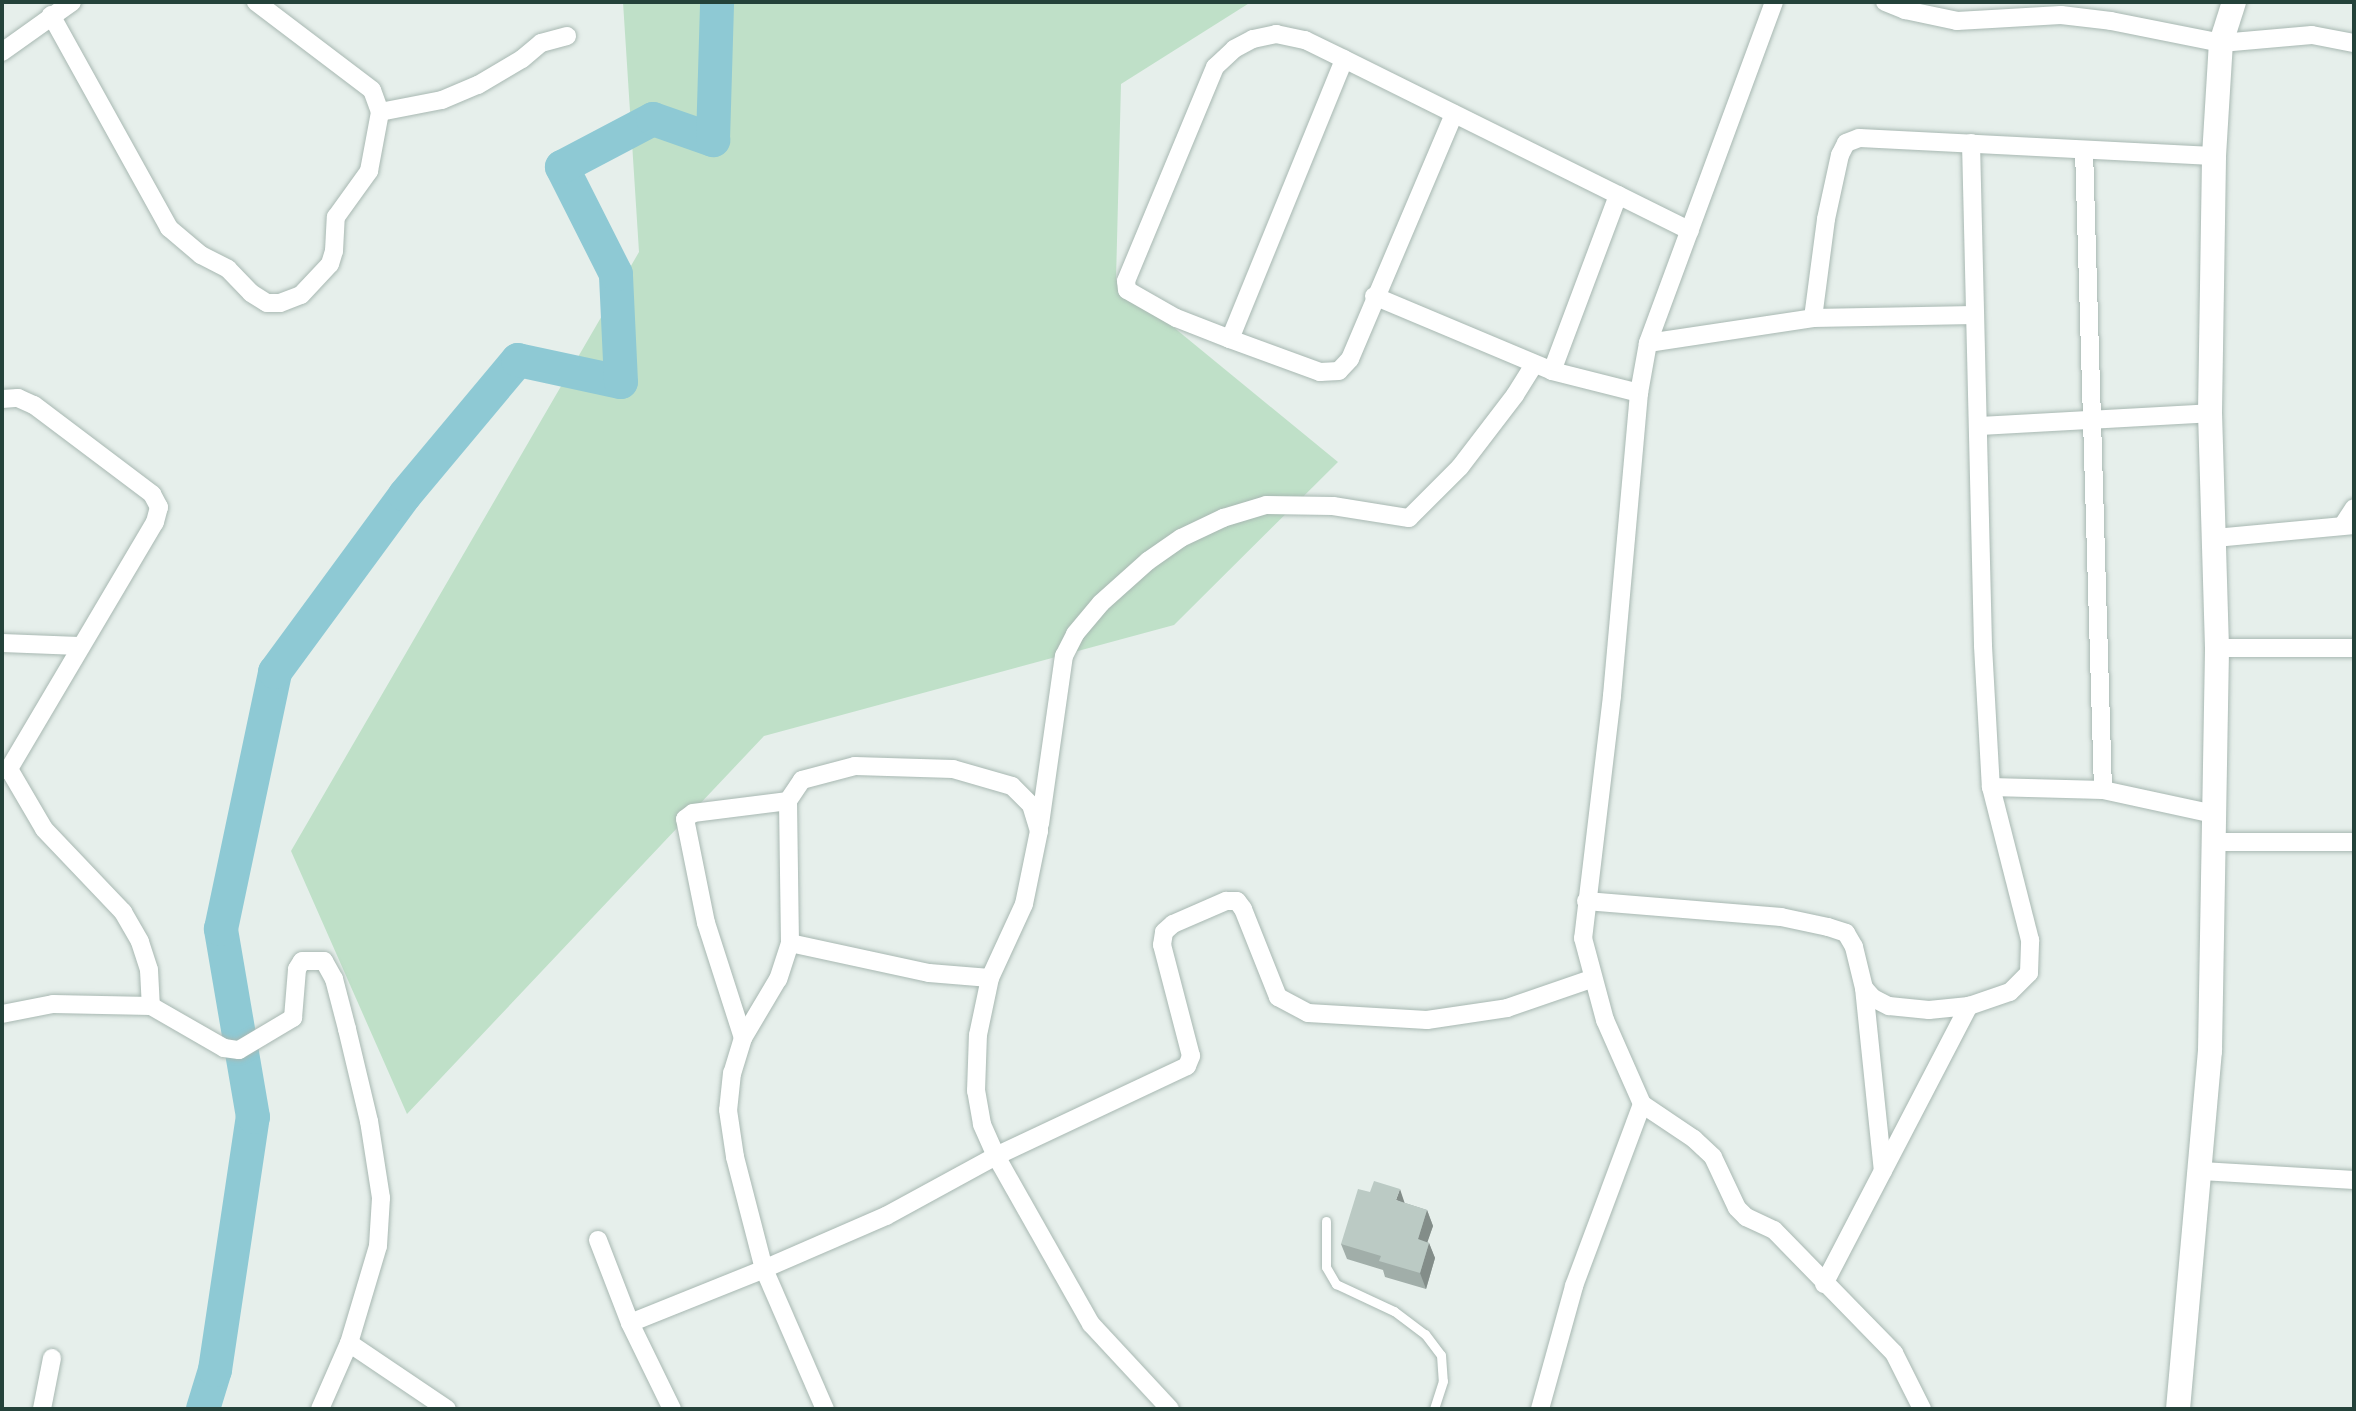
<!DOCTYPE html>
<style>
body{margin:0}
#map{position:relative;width:2356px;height:1411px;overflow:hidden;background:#e6efeb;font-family:"Asap Condensed",sans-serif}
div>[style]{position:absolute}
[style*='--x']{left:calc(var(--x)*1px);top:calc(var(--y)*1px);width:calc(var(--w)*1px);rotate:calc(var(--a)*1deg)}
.green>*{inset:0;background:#bfe0c8}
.river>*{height:34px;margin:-17px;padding:0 17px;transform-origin:17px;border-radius:17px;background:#8ec9d4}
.roads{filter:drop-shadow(0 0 2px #a8b8b2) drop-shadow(0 0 2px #a8b8b2)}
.lane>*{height:9px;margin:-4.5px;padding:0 4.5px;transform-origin:4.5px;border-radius:4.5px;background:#fff}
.street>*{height:18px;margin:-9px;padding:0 9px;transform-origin:9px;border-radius:9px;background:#fff}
.secondary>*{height:24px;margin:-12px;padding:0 12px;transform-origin:12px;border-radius:12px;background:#fff}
.wall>*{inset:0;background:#a1aea9}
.shaded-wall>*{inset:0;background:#838d89}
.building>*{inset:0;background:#bbcac4}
span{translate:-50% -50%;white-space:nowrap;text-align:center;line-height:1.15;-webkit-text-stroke:8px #f7fbf9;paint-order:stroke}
.frame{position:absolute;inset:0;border:4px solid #24423a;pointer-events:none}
</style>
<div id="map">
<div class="green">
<i style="clip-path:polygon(623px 2px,1251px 2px,1121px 84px,1116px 280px,1338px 462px,1174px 625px,764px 736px,407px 1114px,291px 851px,639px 252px)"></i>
</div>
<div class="river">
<i style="--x:203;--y:1409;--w:41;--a:-72.9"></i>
<i style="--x:215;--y:1370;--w:256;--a:-81.5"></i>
<i style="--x:253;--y:1117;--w:191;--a:-99.7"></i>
<i style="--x:221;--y:929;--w:263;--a:-78.1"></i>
<i style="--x:275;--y:672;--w:220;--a:-53.7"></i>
<i style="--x:405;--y:495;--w:176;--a:-50.1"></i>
<i style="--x:518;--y:360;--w:105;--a:12.1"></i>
<i style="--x:621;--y:382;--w:108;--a:-92.7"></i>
<i style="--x:616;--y:274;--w:120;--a:-116.8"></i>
<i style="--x:562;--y:167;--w:103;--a:-27.8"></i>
<i style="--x:653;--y:119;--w:64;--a:19.3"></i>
<i style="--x:713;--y:140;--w:138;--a:-88.3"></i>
</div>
<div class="roads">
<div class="lane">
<i style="--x:1326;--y:1221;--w:46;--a:90"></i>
<i style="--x:1326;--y:1267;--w:20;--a:60"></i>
<i style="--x:1336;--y:1284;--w:64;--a:25"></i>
<i style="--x:1394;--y:1311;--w:39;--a:37"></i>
<i style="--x:1425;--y:1334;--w:26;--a:53"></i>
<i style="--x:1441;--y:1355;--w:26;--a:86"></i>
<i style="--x:1443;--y:1381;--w:29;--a:108"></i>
</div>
<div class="street">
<i style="--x:1774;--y:2;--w:364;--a:110.3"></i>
<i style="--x:1648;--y:343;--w:51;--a:100.2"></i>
<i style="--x:1639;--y:393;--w:304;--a:95.1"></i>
<i style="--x:1612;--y:696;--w:244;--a:96.8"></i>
<i style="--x:1583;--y:938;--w:85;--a:75"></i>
<i style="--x:1605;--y:1020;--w:92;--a:66.2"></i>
<i style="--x:1642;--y:1104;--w:63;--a:33.9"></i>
<i style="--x:1694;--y:1139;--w:26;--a:43"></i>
<i style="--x:1713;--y:1157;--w:56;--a:64.8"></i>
<i style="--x:1737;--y:1208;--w:13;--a:45"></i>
<i style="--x:1746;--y:1217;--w:31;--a:25"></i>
<i style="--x:1774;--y:1230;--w:172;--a:45.7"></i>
<i style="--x:1894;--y:1353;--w:63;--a:63.4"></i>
<i style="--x:1885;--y:2;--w:22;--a:22"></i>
<i style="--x:1905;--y:10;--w:53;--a:11.9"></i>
<i style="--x:1957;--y:21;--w:104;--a:-3.3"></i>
<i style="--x:2061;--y:15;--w:50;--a:6.8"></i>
<i style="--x:2111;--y:21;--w:112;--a:11.3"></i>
<i style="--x:2221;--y:43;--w:91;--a:-5"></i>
<i style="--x:2312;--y:35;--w:43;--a:10.8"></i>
<i style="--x:51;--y:15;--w:244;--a:61"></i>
<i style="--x:169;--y:228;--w:42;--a:40.2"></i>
<i style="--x:201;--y:255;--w:30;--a:27"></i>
<i style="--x:228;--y:269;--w:33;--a:46"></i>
<i style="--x:251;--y:293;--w:19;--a:32"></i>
<i style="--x:267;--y:303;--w:13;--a:0"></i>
<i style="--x:280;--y:303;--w:22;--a:-21"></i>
<i style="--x:301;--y:295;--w:42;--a:-46.9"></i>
<i style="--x:330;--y:264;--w:14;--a:-73"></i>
<i style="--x:334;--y:251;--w:34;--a:-87"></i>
<i style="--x:336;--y:217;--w:57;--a:-54.3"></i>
<i style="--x:369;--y:171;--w:60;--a:-79.4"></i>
<i style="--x:380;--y:112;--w:23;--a:-110"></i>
<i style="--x:372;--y:90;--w:146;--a:-142.8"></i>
<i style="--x:2;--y:52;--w:86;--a:-35.5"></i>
<i style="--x:380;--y:112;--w:63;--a:-11"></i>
<i style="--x:442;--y:100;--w:39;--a:-23"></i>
<i style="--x:478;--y:85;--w:51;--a:-30.6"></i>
<i style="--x:522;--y:59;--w:25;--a:-40"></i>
<i style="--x:541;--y:43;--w:27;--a:-15"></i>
<i style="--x:1454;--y:114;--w:266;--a:113"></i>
<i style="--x:1350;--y:359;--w:16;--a:133"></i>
<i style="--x:1339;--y:371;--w:19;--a:177"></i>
<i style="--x:1320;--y:372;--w:96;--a:-159.9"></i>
<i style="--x:1230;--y:339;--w:58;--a:-158.7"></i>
<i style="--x:1176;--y:318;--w:56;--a:-150.3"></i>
<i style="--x:1127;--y:290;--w:9;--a:-96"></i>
<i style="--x:1126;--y:281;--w:232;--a:-67.4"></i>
<i style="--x:1215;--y:67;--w:26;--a:-43"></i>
<i style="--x:1234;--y:49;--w:21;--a:-28"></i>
<i style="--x:1253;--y:39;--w:24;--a:-12"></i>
<i style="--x:1276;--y:34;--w:30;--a:12"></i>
<i style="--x:1305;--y:40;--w:43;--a:26"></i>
<i style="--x:1344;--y:59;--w:386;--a:26.4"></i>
<i style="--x:1971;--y:143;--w:503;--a:88.63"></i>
<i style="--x:1983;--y:646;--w:141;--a:86.8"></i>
<i style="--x:1991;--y:787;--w:112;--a:1.5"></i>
<i style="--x:2103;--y:790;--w:114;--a:12.2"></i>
<i style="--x:2084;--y:150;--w:640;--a:88.3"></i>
<i style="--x:1374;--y:296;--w:193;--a:22.8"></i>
<i style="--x:1552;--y:371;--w:90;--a:14.2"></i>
<i style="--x:1813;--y:318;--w:100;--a:-82.5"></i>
<i style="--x:1826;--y:219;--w:66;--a:-77.7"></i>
<i style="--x:1840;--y:155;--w:13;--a:-63"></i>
<i style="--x:1846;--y:143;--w:14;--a:-21"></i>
<i style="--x:1859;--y:138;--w:355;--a:2.9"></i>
<i style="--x:1230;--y:339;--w:302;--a:-67.8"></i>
<i style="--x:1648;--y:343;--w:167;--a:-8.6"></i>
<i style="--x:1813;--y:318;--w:162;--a:-1.1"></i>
<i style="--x:1552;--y:371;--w:188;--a:-69.4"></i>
<i style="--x:2;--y:399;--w:16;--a:-4"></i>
<i style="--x:18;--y:398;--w:17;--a:24"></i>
<i style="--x:34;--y:405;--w:148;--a:37"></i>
<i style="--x:152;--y:494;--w:15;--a:62"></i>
<i style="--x:159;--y:507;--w:16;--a:105"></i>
<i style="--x:155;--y:522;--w:287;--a:120.6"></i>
<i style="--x:1980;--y:426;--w:230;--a:-3.2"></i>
<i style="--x:2343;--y:525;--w:20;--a:-57"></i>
<i style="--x:2215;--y:538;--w:140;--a:-5.3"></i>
<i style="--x:2;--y:643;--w:77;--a:2.2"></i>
<i style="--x:2217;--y:648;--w:137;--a:0"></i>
<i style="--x:2;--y:770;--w:7;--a:-8"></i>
<i style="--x:9;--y:769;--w:69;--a:59.7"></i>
<i style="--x:44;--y:829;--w:115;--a:46.4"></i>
<i style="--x:123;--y:912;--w:34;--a:60"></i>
<i style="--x:140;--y:942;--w:29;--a:72"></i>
<i style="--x:149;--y:970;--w:36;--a:87"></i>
<i style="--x:1040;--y:824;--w:170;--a:-81.9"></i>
<i style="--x:1064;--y:656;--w:25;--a:-63"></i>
<i style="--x:1075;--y:634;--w:40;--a:-50"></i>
<i style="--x:1101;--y:603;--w:63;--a:-41.8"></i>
<i style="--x:1148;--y:561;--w:40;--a:-34.9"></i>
<i style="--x:1181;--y:538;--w:47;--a:-25.5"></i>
<i style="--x:1223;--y:518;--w:45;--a:-16.8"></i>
<i style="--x:1266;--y:505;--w:67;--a:0.9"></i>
<i style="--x:1333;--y:506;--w:77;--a:9"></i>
<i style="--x:1409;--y:518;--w:72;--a:-45"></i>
<i style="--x:1460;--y:467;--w:91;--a:-52.6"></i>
<i style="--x:1515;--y:395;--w:36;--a:-58"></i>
<i style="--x:2213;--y:842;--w:141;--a:0"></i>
<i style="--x:1586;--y:901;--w:196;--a:4.7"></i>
<i style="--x:1781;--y:917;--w:48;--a:12"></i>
<i style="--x:1828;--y:927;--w:19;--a:18"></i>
<i style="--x:1846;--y:933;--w:16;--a:60"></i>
<i style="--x:1854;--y:947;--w:42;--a:76.3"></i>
<i style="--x:1864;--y:988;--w:13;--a:48"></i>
<i style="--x:1873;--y:998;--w:18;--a:27"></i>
<i style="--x:1889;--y:1006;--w:40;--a:5.7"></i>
<i style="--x:1929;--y:1010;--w:40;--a:-5.7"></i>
<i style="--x:1969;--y:1006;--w:43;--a:-18.9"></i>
<i style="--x:2010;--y:992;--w:27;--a:-45"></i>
<i style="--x:2029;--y:973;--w:33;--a:-88"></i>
<i style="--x:2030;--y:940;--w:158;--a:-104.3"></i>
<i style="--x:790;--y:943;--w:142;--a:12.2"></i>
<i style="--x:929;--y:973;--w:61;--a:4.7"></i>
<i style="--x:1864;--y:988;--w:184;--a:84.1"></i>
<i style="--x:2;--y:1014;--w:52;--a:-11.1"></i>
<i style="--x:53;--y:1004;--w:98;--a:1.2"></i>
<i style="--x:151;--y:1006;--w:84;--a:29.9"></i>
<i style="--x:224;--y:1048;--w:15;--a:8"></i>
<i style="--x:239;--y:1050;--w:63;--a:-30.7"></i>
<i style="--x:293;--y:1018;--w:49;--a:-85.3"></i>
<i style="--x:297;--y:969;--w:9;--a:-58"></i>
<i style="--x:302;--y:961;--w:22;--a:0"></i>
<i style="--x:324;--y:961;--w:21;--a:61"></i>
<i style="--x:334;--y:979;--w:52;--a:75.4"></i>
<i style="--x:347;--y:1029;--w:95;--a:76.6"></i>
<i style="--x:369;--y:1121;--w:78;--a:81.1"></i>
<i style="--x:381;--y:1198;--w:48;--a:93.6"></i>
<i style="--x:378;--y:1246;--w:101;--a:106.6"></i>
<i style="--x:743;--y:1038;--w:121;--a:-107.8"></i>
<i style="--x:706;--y:923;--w:106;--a:-101.4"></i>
<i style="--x:685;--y:819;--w:10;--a:-37"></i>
<i style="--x:693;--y:813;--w:96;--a:-7.2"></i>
<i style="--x:2202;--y:1171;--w:152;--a:3.4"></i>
<i style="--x:598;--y:1240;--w:89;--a:68.9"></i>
<i style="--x:630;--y:1323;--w:96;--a:64"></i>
<i style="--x:1824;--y:1284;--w:314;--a:-62.5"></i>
<i style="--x:630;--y:1323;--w:144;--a:-21.9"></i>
<i style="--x:764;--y:1269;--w:133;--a:-23.5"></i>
<i style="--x:886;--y:1216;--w:125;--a:-28.6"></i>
<i style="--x:996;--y:1156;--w:35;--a:-114"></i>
<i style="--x:982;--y:1124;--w:34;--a:-100"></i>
<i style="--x:976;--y:1091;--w:56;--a:-88"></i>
<i style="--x:978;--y:1035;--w:58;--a:-78.1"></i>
<i style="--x:990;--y:978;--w:81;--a:-65.3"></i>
<i style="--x:1024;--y:904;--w:75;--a:-78.4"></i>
<i style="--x:1039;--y:831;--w:27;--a:-107"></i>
<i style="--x:1031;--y:805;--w:27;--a:-135"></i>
<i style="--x:1012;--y:786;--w:61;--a:-163.9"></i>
<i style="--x:953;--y:769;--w:98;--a:-178.2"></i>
<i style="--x:855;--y:766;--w:55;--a:165.2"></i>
<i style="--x:802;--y:780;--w:25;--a:124"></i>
<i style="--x:788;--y:801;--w:142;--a:89.2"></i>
<i style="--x:790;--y:943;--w:38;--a:108"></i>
<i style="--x:778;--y:979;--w:69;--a:120.7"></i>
<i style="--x:743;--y:1038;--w:37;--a:107"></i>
<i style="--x:732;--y:1073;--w:37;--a:96"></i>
<i style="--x:728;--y:1110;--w:48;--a:81.5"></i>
<i style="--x:735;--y:1157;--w:116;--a:75.5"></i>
<i style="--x:764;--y:1269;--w:153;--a:66.5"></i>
<i style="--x:42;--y:1409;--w:52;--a:-78.9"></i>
<i style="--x:320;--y:1409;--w:72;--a:-66.3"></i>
<i style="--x:349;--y:1343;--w:118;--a:34"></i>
<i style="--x:1170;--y:1409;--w:116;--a:-132.9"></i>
<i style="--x:1091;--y:1324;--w:193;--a:-119.5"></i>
<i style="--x:996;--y:1156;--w:211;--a:-25.2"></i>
<i style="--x:1187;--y:1066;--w:11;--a:-68"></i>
<i style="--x:1191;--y:1056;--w:115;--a:-104.6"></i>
<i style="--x:1162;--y:945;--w:13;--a:-81"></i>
<i style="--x:1164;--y:932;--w:12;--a:-42"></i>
<i style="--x:1173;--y:924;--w:58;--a:-23.5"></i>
<i style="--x:1226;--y:901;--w:11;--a:0"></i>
<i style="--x:1237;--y:901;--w:10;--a:53"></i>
<i style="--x:1243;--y:909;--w:95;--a:68.3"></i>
<i style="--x:1278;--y:997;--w:34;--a:28"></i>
<i style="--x:1308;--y:1013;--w:119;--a:3.4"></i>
<i style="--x:1427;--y:1020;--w:81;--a:-8.5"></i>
<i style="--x:1507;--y:1008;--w:89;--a:-19"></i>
<i style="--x:1540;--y:1409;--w:128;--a:-74.5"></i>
<i style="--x:1574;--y:1286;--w:194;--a:-69.5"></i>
</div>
<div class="secondary">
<i style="--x:2178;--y:1409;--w:359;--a:-84.9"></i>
<i style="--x:2210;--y:1051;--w:403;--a:-89"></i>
<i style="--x:2217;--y:648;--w:235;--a:-91.7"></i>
<i style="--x:2210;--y:413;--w:257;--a:-89.1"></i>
<i style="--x:2214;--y:156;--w:113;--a:-86.5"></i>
<i style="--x:2221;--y:43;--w:43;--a:-72.4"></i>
</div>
</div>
<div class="wall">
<i style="clip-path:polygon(1405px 1203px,1427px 1210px,1433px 1226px,1427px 1242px,1429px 1243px,1435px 1258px,1426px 1289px,1385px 1277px,1383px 1270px,1347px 1259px,1341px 1244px)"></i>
</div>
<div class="shaded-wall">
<i style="clip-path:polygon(1400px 1189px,1405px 1204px,1396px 1200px)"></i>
<i style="clip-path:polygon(1427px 1210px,1433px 1226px,1423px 1255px,1418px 1239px)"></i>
<i style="clip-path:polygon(1429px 1243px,1435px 1258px,1426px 1289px,1420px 1273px)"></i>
</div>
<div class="building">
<i style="clip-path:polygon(1374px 1181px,1400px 1189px,1396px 1200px,1427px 1210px,1418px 1239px,1429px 1243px,1420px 1273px,1379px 1261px,1381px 1256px,1341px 1244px,1358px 1189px,1370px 1192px)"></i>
</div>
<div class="frame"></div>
</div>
